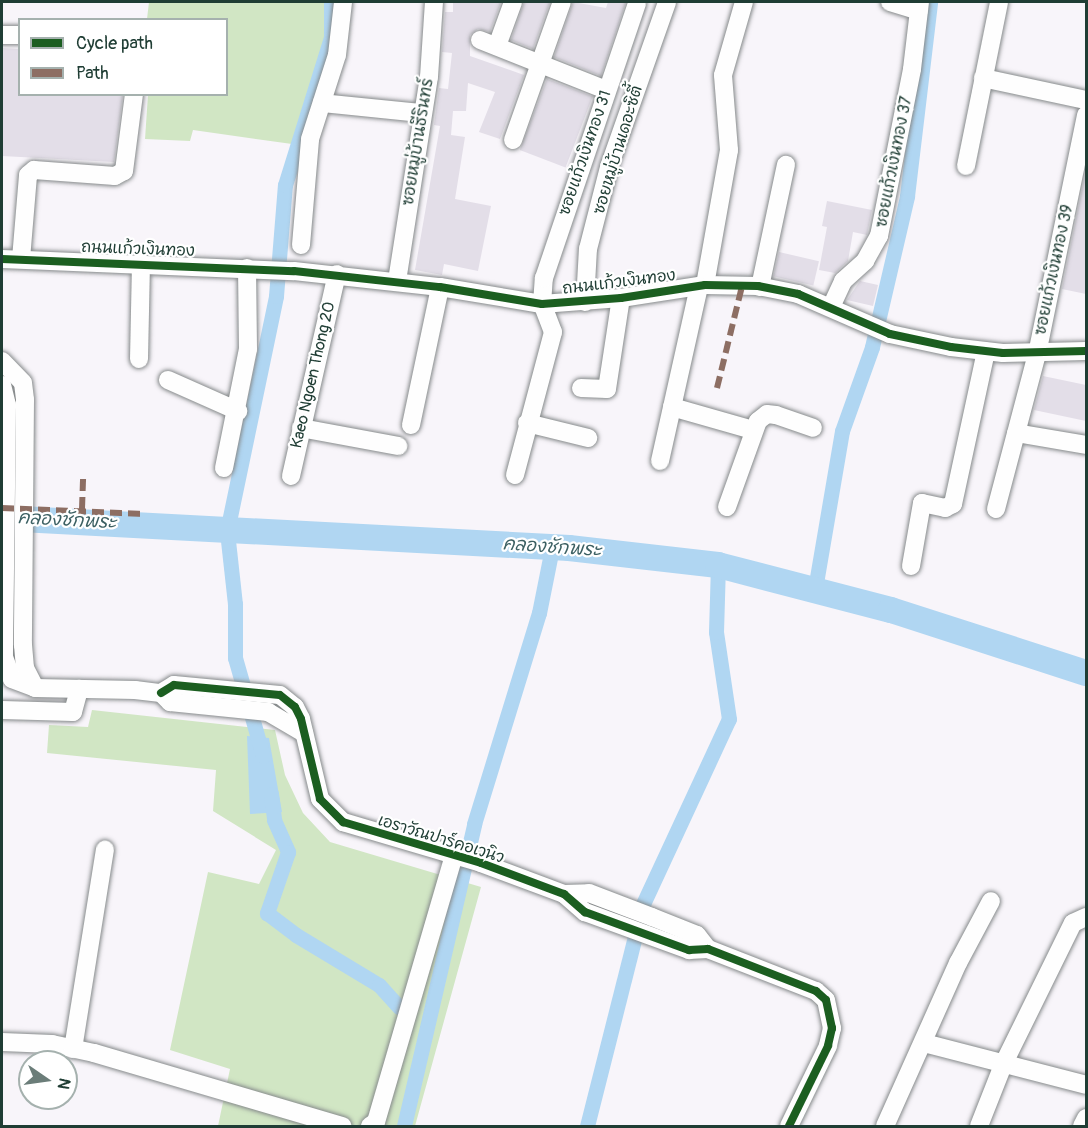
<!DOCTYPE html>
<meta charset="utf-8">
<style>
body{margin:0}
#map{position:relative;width:1088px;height:1128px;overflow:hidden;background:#f8f5fa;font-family:Pangolin,"Playpen Sans Thai",sans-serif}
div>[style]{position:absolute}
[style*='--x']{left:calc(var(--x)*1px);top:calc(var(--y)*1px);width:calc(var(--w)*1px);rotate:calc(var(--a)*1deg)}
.green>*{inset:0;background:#d1e6c4}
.water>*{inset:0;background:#b0d6f2}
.canal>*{height:15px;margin:-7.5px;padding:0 7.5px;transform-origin:7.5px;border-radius:7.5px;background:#b0d6f2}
.river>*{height:26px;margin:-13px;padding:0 13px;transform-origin:13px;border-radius:13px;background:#b0d6f2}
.building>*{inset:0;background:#e3dee8;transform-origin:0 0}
.roads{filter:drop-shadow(0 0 2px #868a8b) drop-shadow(0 0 2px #868a8b)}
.minor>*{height:18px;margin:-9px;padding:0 9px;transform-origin:9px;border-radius:9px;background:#fefefe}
.quiet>*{height:6px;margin-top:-3px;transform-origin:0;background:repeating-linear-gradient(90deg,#8d6e63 0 12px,transparent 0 18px)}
.cycleway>*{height:8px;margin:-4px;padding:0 4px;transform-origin:4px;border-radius:4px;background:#1b5e20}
span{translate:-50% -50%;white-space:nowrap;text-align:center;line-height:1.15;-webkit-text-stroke:4.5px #fff;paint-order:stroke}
.street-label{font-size:16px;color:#1f3d34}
.water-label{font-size:18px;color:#3c6063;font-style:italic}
.frame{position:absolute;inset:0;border:3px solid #1f3d34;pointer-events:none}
.legend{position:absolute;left:18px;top:18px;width:210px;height:78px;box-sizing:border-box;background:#fff;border:2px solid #a5b1ae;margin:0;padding:8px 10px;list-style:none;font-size:18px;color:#1f3d34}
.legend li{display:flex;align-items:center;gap:12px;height:30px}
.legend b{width:30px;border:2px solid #a5b1ae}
.north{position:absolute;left:18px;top:1050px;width:60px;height:60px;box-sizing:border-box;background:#fff;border:2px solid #a5b1ae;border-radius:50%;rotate:103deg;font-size:16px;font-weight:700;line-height:24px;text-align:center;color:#1f3d34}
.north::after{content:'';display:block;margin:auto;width:21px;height:27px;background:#6b7d79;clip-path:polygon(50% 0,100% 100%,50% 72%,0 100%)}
</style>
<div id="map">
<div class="green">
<i style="clip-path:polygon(149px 2px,325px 2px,325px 36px,292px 144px,193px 130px,190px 141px,145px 139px,148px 95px,226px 94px,226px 20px,147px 19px)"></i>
<i style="clip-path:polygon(92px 710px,275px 730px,285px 775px,303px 813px,330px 842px,481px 887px,415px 1126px,218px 1126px,230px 1069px,170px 1050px,208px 872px,259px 884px,276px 850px,213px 811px,216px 770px,47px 753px,49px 725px,88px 727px)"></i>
</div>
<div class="water">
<i style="clip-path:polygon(247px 736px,269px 738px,282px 812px,250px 814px)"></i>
</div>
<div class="canal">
<i style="--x:815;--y:589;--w:160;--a:-80.3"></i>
<i style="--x:842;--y:431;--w:89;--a:-70.3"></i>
<i style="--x:872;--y:347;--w:155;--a:-76.9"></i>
<i style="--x:907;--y:196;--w:195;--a:-83.2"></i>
<i style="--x:263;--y:756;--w:102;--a:-105.9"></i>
<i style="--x:235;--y:658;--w:54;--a:-90"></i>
<i style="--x:235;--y:604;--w:73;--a:-96.3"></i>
<i style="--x:227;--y:531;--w:240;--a:-78.2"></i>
<i style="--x:276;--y:296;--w:111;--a:-85.4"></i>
<i style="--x:285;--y:185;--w:155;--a:-72.7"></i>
<i style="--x:331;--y:37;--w:35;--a:-90"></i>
<i style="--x:271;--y:794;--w:26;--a:83"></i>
<i style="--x:274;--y:820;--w:35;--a:66"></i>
<i style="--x:288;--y:852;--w:65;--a:109"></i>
<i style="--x:267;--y:913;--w:36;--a:37"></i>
<i style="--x:296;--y:935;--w:97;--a:31.1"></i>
<i style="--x:379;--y:985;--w:30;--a:48"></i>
<i style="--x:404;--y:1126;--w:310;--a:-76.9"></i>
<i style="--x:474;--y:824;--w:221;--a:-72.9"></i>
<i style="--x:539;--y:613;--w:66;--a:-78.7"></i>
<i style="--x:587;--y:1126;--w:229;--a:-75.8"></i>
<i style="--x:643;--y:904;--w:204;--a:-65.1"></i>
<i style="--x:729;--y:719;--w:88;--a:-98.5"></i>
<i style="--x:716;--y:632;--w:67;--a:-88.3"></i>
</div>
<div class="river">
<i style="--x:2;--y:518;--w:568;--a:3.03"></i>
<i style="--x:569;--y:548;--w:150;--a:6.5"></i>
<i style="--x:718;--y:565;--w:179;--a:14.6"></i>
<i style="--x:891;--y:610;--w:205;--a:17.9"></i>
</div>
<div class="building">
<i style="clip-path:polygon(453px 2px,501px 2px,490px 32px,478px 29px,470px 35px,470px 56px,524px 75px,500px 139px,479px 132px,495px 92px,468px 83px,466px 111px,453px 111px,451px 135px,465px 137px,455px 199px,491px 206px,478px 271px,444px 264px,442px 275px,415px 270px,440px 126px,434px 125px,439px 88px,448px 89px,452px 53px,442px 52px,445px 12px,453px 12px)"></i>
<i style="clip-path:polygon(524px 2px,550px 2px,533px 49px,511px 40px)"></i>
<i style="clip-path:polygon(573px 2px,606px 8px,608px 2px,626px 2px,601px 76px,554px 57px)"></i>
<i style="clip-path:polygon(2px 48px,20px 49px,20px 94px,123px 94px,114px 162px,2px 156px)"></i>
<i style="left:547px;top:79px;width:49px;height:76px;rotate:21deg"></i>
<i style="clip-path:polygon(1086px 169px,1086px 294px,1062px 289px)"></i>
<i style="clip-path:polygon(827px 201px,872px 210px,867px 235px,853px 232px,848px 261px,835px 273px,819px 270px,827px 227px,822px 226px)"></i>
<i style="left:779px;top:252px;width:41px;height:25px;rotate:13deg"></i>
<i style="clip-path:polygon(860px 281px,878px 285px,873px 306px,847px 300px)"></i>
<i style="clip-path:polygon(1043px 376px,1086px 385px,1086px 421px,1034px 410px)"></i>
</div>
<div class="roads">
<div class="minor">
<i style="--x:890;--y:2;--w:30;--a:17"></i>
<i style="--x:2;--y:35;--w:18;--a:0"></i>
<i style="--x:480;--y:40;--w:136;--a:21.6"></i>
<i style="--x:497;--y:46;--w:47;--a:-70"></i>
<i style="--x:983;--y:78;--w:105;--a:12.1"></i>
<i style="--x:322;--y:103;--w:100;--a:5.8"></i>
<i style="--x:513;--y:140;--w:146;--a:-70.5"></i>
<i style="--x:966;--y:166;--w:167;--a:-78.6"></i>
<i style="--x:301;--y:245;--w:106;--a:-85.1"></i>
<i style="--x:310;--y:139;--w:88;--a:-72.2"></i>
<i style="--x:337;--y:55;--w:53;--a:-83.5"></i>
<i style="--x:2;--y:259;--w:292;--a:2.4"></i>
<i style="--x:294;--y:271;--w:147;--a:6.3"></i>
<i style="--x:440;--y:287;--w:103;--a:9.5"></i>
<i style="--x:542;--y:304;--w:79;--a:-4.3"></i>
<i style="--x:621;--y:298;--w:85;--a:-8.8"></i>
<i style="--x:705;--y:285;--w:53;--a:1.1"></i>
<i style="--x:758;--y:286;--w:41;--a:11.3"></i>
<i style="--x:798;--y:294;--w:100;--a:23.5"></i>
<i style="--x:890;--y:334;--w:62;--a:12"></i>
<i style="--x:951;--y:347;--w:52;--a:6.6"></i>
<i style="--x:1003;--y:353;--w:83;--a:-1.4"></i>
<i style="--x:21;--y:259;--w:84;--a:-85.2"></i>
<i style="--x:28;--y:175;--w:8;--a:-40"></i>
<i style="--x:34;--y:170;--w:81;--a:4.2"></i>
<i style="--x:115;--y:176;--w:10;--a:-29"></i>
<i style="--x:124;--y:171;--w:78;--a:-82.6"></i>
<i style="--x:397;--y:281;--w:206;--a:-81.1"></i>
<i style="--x:429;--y:77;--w:75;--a:-86.2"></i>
<i style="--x:705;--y:285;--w:137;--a:-79.9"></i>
<i style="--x:729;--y:150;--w:75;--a:-94.6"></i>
<i style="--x:723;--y:75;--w:76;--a:-74"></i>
<i style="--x:760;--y:287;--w:125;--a:-78"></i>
<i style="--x:585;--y:302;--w:53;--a:-86.8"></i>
<i style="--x:588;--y:249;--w:85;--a:-75.6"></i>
<i style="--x:609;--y:167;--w:175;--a:-70.6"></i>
<i style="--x:831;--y:307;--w:29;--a:-65"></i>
<i style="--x:843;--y:281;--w:30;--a:-42"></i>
<i style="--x:865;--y:261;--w:29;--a:-61"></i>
<i style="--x:879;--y:236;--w:170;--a:-78.8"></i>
<i style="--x:912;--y:69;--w:67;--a:-83.2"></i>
<i style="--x:139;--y:359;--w:96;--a:-88.8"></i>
<i style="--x:2;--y:361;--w:30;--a:46"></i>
<i style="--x:23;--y:383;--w:17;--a:83"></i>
<i style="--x:25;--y:400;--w:245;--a:90.5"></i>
<i style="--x:23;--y:645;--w:23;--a:85"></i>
<i style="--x:25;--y:668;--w:22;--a:63"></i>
<i style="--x:168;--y:380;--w:77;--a:23.9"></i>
<i style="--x:2;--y:385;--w:21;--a:76"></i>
<i style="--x:7;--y:405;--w:252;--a:90.7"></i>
<i style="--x:4;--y:657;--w:23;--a:70"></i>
<i style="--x:12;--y:679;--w:25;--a:21"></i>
<i style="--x:35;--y:688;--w:100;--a:1.1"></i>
<i style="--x:135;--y:690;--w:26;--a:7"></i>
<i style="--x:161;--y:693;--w:13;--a:45"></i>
<i style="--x:170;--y:702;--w:99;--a:5.8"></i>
<i style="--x:268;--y:712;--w:42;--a:30.3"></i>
<i style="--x:581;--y:388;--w:26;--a:2"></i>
<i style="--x:607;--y:389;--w:92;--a:-81.3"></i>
<i style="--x:672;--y:407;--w:84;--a:15.9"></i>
<i style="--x:527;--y:423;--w:63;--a:13.8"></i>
<i style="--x:411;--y:425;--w:141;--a:-78.1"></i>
<i style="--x:301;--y:428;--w:99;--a:10.5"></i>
<i style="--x:1016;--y:433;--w:71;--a:9.7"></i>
<i style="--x:660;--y:461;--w:179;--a:-77.4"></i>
<i style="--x:224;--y:468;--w:121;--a:-78.6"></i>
<i style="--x:248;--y:349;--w:81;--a:-90.7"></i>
<i style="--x:515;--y:475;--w:148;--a:-75.1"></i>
<i style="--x:553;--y:332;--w:30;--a:-111"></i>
<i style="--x:542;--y:304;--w:26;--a:-86"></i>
<i style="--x:544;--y:278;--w:290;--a:-71.3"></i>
<i style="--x:291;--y:476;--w:207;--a:-77.2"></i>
<i style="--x:727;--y:507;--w:91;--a:-70.2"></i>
<i style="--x:758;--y:421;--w:11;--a:-38"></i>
<i style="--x:767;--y:414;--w:9;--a:6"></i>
<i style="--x:776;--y:415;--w:39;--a:19"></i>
<i style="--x:996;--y:509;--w:160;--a:-75.2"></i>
<i style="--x:1037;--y:354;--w:244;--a:-78.4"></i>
<i style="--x:911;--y:566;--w:64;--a:-80.1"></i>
<i style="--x:922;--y:503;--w:24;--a:12"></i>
<i style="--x:945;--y:508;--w:9;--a:-27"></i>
<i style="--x:953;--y:504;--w:156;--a:-77.8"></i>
<i style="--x:161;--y:693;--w:15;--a:-32"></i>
<i style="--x:174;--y:685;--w:106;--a:5.4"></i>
<i style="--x:280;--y:695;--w:19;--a:39"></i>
<i style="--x:295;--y:707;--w:13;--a:63"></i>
<i style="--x:301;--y:719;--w:82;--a:76.6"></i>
<i style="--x:320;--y:799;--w:33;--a:45"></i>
<i style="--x:343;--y:822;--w:144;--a:16.5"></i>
<i style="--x:481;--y:863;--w:89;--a:20.5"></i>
<i style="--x:564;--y:894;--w:28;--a:41"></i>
<i style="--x:585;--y:912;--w:111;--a:20.1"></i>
<i style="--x:689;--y:950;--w:19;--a:-3"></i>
<i style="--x:708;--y:949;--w:116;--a:21.3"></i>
<i style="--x:816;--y:991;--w:13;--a:42"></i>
<i style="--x:826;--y:1000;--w:29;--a:78"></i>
<i style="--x:832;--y:1028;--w:18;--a:103"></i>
<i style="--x:828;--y:1046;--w:89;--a:116"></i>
<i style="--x:2;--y:710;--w:71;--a:1.6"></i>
<i style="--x:73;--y:712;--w:24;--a:-75"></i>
<i style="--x:564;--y:894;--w:25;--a:-2"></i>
<i style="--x:589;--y:893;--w:67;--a:20.9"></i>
<i style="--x:652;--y:917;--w:48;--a:21.8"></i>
<i style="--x:697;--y:935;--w:18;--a:52"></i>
<i style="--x:2;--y:1042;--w:50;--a:2.3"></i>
<i style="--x:52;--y:1044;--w:43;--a:12.1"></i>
<i style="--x:94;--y:1053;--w:259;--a:16.4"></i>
<i style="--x:924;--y:1043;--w:167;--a:14.5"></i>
<i style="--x:73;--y:1049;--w:202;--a:-80.9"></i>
<i style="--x:370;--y:1126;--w:7;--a:-34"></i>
<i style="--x:376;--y:1122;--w:278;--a:-73.7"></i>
<i style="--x:885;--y:1126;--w:179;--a:-65.9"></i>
<i style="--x:958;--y:963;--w:70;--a:-62"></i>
<i style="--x:979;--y:1126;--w:66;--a:-68.5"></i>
<i style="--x:1003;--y:1065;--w:158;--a:-63.8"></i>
<i style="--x:1073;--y:923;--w:14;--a:-25"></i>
<i style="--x:1082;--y:1126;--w:9;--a:-63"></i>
</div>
</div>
<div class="quiet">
<i style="--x:717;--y:388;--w:105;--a:-76.2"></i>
<i style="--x:2;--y:508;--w:142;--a:2.4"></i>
<i style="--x:82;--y:509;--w:31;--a:-88"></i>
</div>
<div class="cycleway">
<i style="--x:2;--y:259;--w:292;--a:2.4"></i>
<i style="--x:294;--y:271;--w:147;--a:6.3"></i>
<i style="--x:440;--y:287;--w:103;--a:9.5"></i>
<i style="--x:542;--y:304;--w:79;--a:-4.3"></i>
<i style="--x:621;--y:298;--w:85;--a:-8.8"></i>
<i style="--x:705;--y:285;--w:53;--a:1.1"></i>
<i style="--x:758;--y:286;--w:41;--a:11.3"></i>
<i style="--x:798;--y:294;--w:100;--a:23.5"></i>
<i style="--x:890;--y:334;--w:62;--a:12"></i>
<i style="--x:951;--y:347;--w:52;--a:6.6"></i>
<i style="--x:1003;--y:353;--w:83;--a:-1.4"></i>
<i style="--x:161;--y:693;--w:15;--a:-32"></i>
<i style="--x:174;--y:685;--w:106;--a:5.4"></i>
<i style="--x:280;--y:695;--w:19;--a:39"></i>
<i style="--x:295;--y:707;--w:13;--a:63"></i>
<i style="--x:301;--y:719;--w:82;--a:76.6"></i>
<i style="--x:320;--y:799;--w:33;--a:45"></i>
<i style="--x:343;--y:822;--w:144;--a:16.5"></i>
<i style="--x:481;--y:863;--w:89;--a:20.5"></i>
<i style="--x:564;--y:894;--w:28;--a:41"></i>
<i style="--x:585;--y:912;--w:111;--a:20.1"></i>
<i style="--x:689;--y:950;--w:19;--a:-3"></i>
<i style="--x:708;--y:949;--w:116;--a:21.3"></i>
<i style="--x:816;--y:991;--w:13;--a:42"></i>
<i style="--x:826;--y:1000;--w:29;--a:78"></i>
<i style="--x:832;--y:1028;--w:18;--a:103"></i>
<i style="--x:828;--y:1046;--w:89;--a:116"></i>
</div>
<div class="street-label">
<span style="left:418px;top:142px;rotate:-81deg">ซอยหมู่บ้านธีรินทร์</span>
<span style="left:618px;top:150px;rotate:-73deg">ซอยหมู่บ้านเดอะซิตี้</span>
<span style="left:585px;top:153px;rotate:-71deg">ซอยแก้วเงินทอง 31</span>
<span style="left:894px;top:162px;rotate:-79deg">ซอยแก้วเงินทอง 37</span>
<span style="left:138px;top:249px;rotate:2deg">ถนนแก้วเงินทอง</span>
<span style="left:1054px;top:270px;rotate:-78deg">ซอยแก้วเงินทอง 39</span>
<span style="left:619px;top:282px;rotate:-7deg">ถนนแก้วเงินทอง</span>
<span style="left:313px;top:375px;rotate:-77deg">Kaeo Ngoen Thong 20</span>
<span style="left:441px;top:839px;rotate:17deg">เอราวัณปาร์คอเวนิว</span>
</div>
<div class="water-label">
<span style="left:67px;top:521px;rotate:3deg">คลองชักพระ</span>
<span style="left:552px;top:548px;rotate:4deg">คลองชักพระ</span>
</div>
<div class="frame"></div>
<ul class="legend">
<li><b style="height:8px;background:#1b5e20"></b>Cycle path</li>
<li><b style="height:8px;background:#8d6e63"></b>Path</li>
</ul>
<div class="north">N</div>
</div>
